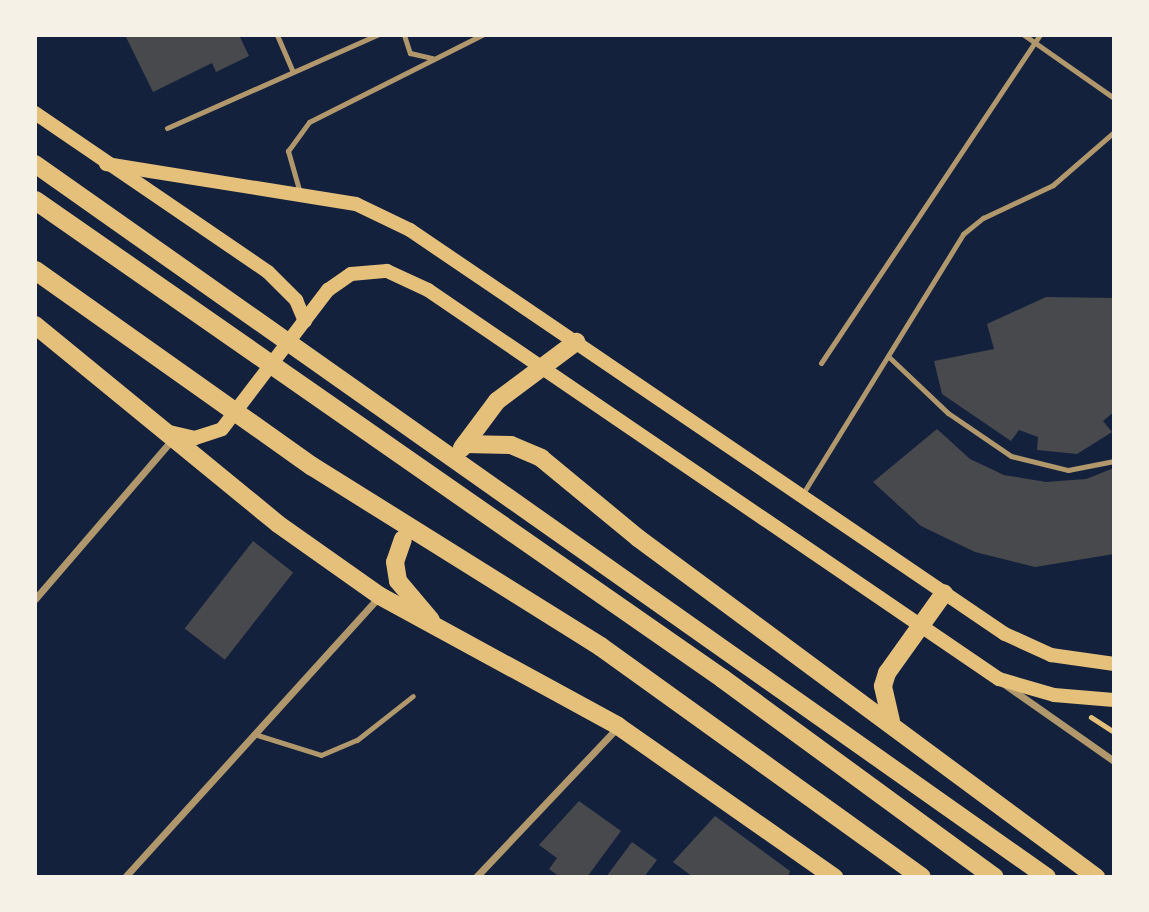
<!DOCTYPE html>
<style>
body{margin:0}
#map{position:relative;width:1149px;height:912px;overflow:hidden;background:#14213d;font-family:Commissioner,sans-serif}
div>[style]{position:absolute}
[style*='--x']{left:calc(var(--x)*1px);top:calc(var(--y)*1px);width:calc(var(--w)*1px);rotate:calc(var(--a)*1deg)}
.building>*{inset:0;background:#48494c;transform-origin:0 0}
.path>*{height:4.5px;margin:-2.25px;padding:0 2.25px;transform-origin:2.25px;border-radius:2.25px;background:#e5c07b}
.service>*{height:5px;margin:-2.5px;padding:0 2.5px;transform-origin:2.5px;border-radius:2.5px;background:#b1986c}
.minor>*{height:7px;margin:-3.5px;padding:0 3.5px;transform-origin:3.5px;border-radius:3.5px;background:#b1986c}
.secondary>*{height:14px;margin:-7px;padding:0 7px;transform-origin:7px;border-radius:7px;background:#e5c07b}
.primary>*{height:18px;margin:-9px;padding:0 9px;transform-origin:9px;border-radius:9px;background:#e5c07b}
.trunk>*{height:19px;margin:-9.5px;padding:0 9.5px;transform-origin:9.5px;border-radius:9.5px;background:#e5c07b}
span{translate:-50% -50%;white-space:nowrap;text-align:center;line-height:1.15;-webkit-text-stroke:7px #f6f1e7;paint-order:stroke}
.frame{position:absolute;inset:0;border:37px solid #f6f1e7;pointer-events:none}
</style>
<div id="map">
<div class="building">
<i style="clip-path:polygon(125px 35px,239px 35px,249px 56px,216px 72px,212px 63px,153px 92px)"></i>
<i style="clip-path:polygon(1046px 297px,1114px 298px,1114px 412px,1103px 421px,1112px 432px,1077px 454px,1037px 450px,1038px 437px,1019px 430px,1011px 441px,942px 394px,934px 361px,994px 349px,987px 324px)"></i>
<i style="clip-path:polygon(937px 429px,970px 459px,1004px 475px,1046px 482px,1086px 479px,1114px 468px,1114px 554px,1035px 567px,975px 552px,921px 526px,873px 482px)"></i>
<i style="left:253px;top:541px;width:51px;height:111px;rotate:38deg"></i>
<i style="clip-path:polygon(579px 801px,621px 831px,587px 877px,560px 877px,549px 869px,557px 858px,539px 845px)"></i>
<i style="clip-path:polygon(715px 816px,790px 871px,788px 877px,693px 877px,673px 862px)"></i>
<i style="clip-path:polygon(632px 842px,657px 860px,644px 877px,606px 877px)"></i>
</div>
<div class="path">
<i style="--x:1091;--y:717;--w:27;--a:33"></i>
</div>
<div class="service">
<i style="--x:277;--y:35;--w:40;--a:66.6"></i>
<i style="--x:404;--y:35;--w:19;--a:72"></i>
<i style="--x:410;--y:53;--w:23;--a:13"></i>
<i style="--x:1024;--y:35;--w:110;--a:35"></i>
<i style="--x:167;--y:128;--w:230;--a:-23.9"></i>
<i style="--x:300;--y:193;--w:44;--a:-105.9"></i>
<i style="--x:288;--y:151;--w:36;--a:-54"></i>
<i style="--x:309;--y:122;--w:194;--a:-26.7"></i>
<i style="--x:890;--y:358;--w:80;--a:43.5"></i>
<i style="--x:948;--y:413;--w:76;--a:34.3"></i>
<i style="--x:1011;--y:456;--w:59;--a:13.8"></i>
<i style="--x:1068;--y:470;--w:47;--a:-11.1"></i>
<i style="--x:821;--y:363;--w:394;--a:-56.3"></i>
<i style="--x:802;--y:495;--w:307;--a:-58.3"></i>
<i style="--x:963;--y:234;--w:26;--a:-39"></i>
<i style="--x:983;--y:218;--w:77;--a:-25.2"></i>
<i style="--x:1053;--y:185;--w:81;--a:-41"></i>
<i style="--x:254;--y:734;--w:70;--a:17.4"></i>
<i style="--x:321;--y:755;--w:39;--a:-23"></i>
<i style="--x:357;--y:740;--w:71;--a:-38.2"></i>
</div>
<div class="minor">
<i style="--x:35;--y:599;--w:210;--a:-49.3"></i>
<i style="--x:1004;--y:684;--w:134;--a:35"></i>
<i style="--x:125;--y:877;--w:377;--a:-47.8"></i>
<i style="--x:476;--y:877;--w:207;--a:-46.6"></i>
</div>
<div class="secondary">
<i style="--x:35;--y:113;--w:282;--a:34.3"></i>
<i style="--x:268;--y:272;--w:40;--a:45"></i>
<i style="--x:296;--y:300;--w:23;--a:67"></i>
<i style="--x:106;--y:164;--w:253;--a:9.1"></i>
<i style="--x:356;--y:204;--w:60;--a:25.7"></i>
<i style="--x:410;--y:230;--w:719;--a:34.18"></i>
<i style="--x:1005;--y:634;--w:51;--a:24.5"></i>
<i style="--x:1051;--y:655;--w:64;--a:8.1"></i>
<i style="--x:165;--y:431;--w:31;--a:13"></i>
<i style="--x:195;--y:438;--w:28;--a:-18"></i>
<i style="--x:222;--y:429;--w:175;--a:-52.7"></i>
<i style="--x:328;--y:290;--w:28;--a:-35"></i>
<i style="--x:351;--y:274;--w:36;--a:-5"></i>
<i style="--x:387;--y:271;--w:45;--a:24.9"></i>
<i style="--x:428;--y:290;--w:691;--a:34.27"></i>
<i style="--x:999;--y:679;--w:57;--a:16.2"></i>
<i style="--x:1054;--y:695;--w:60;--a:4.8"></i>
</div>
<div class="primary">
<i style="--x:35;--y:164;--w:1238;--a:35.17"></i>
<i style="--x:35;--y:325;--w:314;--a:39.3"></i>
<i style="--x:278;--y:524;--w:125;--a:35.2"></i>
<i style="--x:380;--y:596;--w:271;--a:28.6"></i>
<i style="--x:618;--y:726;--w:264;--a:35"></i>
<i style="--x:465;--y:444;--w:46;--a:1.2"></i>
<i style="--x:511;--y:445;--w:33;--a:23"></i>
<i style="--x:541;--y:458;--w:126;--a:39.5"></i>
<i style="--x:638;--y:538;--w:570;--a:36.51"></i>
<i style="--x:462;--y:448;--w:59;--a:-53.3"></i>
<i style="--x:497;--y:401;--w:99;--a:-36.8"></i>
<i style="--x:403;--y:539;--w:24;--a:109"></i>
<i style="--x:395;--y:562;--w:19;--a:81"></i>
<i style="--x:398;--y:581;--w:51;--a:49.8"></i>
<i style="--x:891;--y:721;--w:36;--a:-103"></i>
<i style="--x:883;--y:686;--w:14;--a:-73"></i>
<i style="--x:887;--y:673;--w:98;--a:-54.5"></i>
</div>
<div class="trunk">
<i style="--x:35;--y:200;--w:837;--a:34.83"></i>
<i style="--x:722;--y:678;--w:337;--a:36.2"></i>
<i style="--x:35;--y:270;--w:339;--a:35.3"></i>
<i style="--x:312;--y:466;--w:340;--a:32"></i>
<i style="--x:600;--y:646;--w:395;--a:35.7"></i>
</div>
<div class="frame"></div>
</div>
